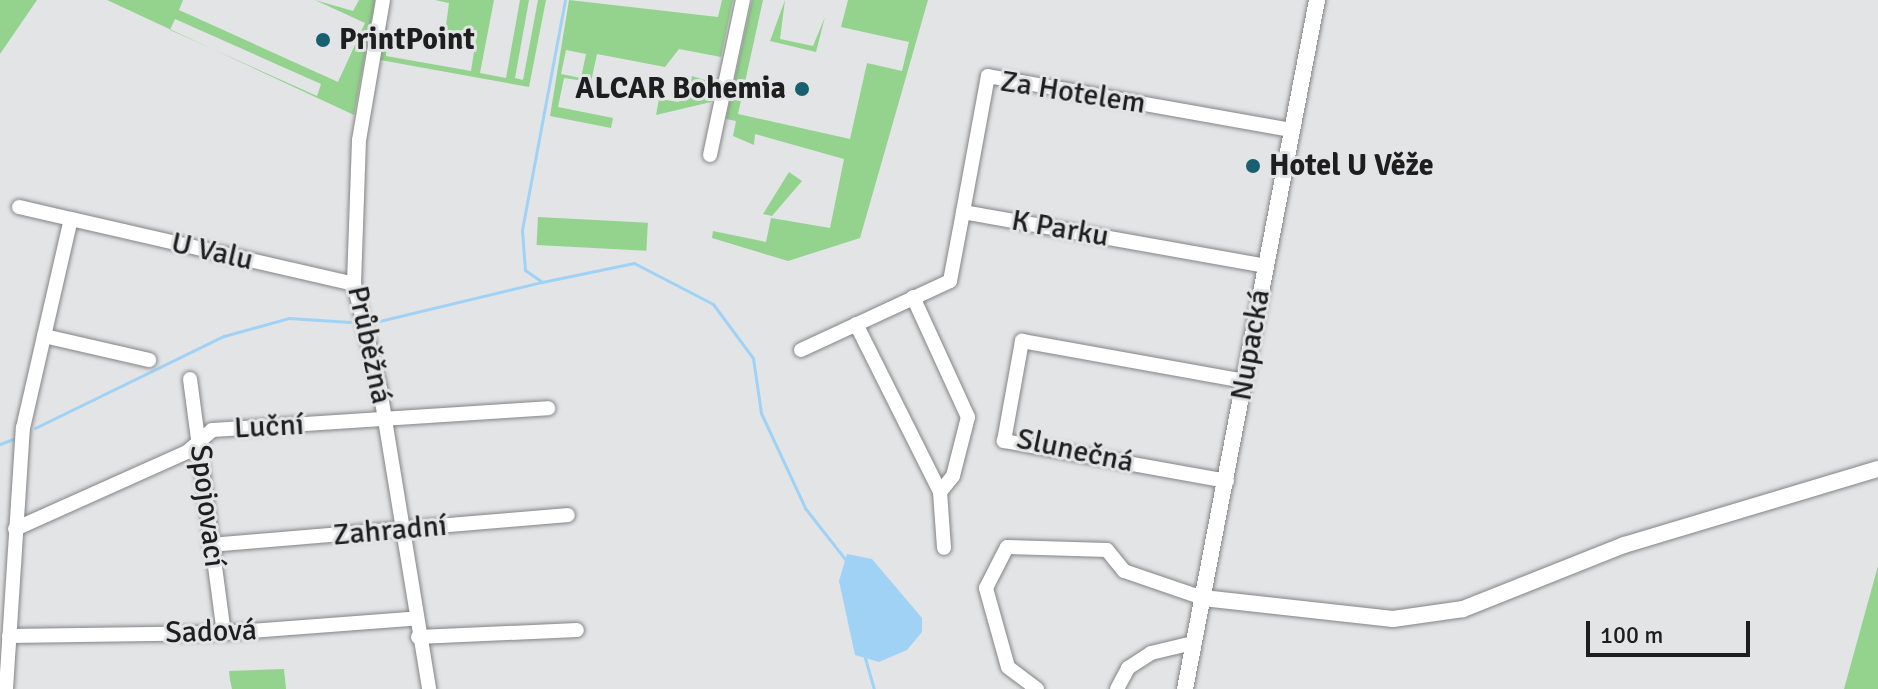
<!DOCTYPE html>
<meta charset="utf-8">
<style>
body{margin:0}
#map{position:relative;width:1878px;height:689px;overflow:hidden;background:#e3e4e6;font-family:Signika,sans-serif}
div>[style]{position:absolute}
[style*='--x']{left:calc(var(--x)*1px);top:calc(var(--y)*1px);width:calc(var(--w)*1px);rotate:calc(var(--a)*1deg)}
.green>*{inset:0;background:#93d38d;transform-origin:0 0}
.water>*{inset:0;background:#a0d2f5}
.stream>*{height:3px;margin:-1.5px;padding:0 1.5px;transform-origin:1.5px;border-radius:1.5px;background:#a0d2f5}
.roads{filter:drop-shadow(0 0 2px #838485) drop-shadow(0 0 2px #838485)}
.minor>*{height:14px;margin:-7px;padding:0 7px;transform-origin:7px;border-radius:7px;background:#fff}
.tertiary>*{height:16px;margin:-8px;padding:0 8px;transform-origin:8px;border-radius:8px;background:#fff}
.dots>*{width:22px;height:22px;translate:-50% -50%;box-sizing:border-box;border:4px solid #e3e4e6;border-radius:50%}
span{translate:-50% -50%;white-space:nowrap;text-align:center;line-height:1.15;-webkit-text-stroke:6px #e3e4e6;paint-order:stroke}
.poi-label{font-size:30px;color:#1e1e1f;font-weight:700}
.left{translate:0 -50%;text-align:left}
.right{translate:-100% -50%;text-align:right}
.street-label{font-size:30px;color:#1e1e1f}
.scale{position:absolute;left:1586px;top:621px;width:164px;height:36px;box-sizing:border-box;border:4px solid #1e1e1f;border-top:0;padding-left:10px;font-size:24px;line-height:28px;white-space:nowrap;color:#1e1e1f;-webkit-text-stroke:6px #e3e4e6;paint-order:stroke}
</style>
<div id="map">
<div class="green">
<i style="clip-path:polygon(0 0,37px 0,0 54px)"></i>
<i style="clip-path:polygon(evenodd,107px 0,183px 0,179px 10px,338px 82px,365px 23px,315px 0,353px 11px,359px 0,375px 0,354px 115px,107px 0,175px 19px,321px 84px,317px 96px,170px 30px,175px 19px)"></i>
<i style="clip-path:polygon(435px 0,494px 0,480px 73px,506px 78px,520px 0,529px 0,515px 78px,523px 80px,538px 0,546px 0,529px 87px,380px 60px,387px 23px,386px 56px,471px 71px,476px 39px,445px 33px,449px 3px)"></i>
<i style="clip-path:polygon(evenodd,569px 0,718px 17px,722px 0,733px 0,721px 57px,679px 49px,665px 67px,597px 54px,591px 82px,564px 78px,558px 107px,613px 118px,611px 128px,550px 116px,569px 0,566px 50px,586px 54px,581px 78px,561px 74px,566px 50px)"></i>
<i style="clip-path:polygon(752px 0,763px 0,738px 114px,850px 139px,867px 63px,902px 71px,909px 42px,841px 27px,848px 0,928px 0,860px 238px,788px 261px,712px 238px,713px 231px,766px 242px,771px 218px,830px 228px,844px 159px,755px 134px,754px 145px,733px 136px,736px 121px,726px 119px)"></i>
<i style="clip-path:polygon(785px 0,780px 39px,813px 46px,825px 17px,816px 52px,770px 41px)"></i>
<i style="clip-path:polygon(692px 76px,711px 82px,711px 102px,656px 115px,659px 99px,679px 102px,681px 92px,689px 93px)"></i>
<i style="clip-path:polygon(789px 172px,802px 181px,772px 216px,763px 214px)"></i>
<i style="left:538px;top:217px;width:110px;height:28px;rotate:3deg"></i>
<i style="clip-path:polygon(1878px 566px,1878px 689px,1844px 689px)"></i>
<i style="clip-path:polygon(284px 669px,286px 689px,232px 689px,230px 680px,229px 671px)"></i>
</div>
<div class="water">
<i style="clip-path:polygon(847px 554px,872px 559px,922px 618px,922px 632px,907px 650px,879px 662px,855px 655px,839px 581px)"></i>
</div>
<div class="stream">
<i style="--x:565;--y:0;--w:234;--a:100.6"></i>
<i style="--x:522;--y:230;--w:40;--a:85.7"></i>
<i style="--x:525;--y:270;--w:21;--a:35"></i>
<i style="--x:542;--y:282;--w:94;--a:-11.7"></i>
<i style="--x:634;--y:263;--w:89;--a:27.4"></i>
<i style="--x:713;--y:304;--w:67;--a:53.5"></i>
<i style="--x:753;--y:358;--w:56;--a:81.7"></i>
<i style="--x:761;--y:413;--w:105;--a:65.1"></i>
<i style="--x:805;--y:508;--w:65;--a:51.9"></i>
<i style="--x:371;--y:323;--w:176;--a:-13.5"></i>
<i style="--x:35;--y:428;--w:210;--a:-26"></i>
<i style="--x:224;--y:336;--w:67;--a:-15.5"></i>
<i style="--x:289;--y:318;--w:61;--a:3.8"></i>
<i style="--x:0;--y:444;--w:14;--a:-21"></i>
<i style="--x:865;--y:658;--w:32;--a:74"></i>
</div>
<div class="roads">
<div class="minor">
<i style="--x:383;--y:0;--w:142;--a:99.7"></i>
<i style="--x:359;--y:140;--w:144;--a:92"></i>
<i style="--x:354;--y:284;--w:108;--a:76.1"></i>
<i style="--x:380;--y:389;--w:304;--a:80.7"></i>
<i style="--x:710;--y:155;--w:158;--a:-78"></i>
<i style="--x:19;--y:207;--w:53;--a:13"></i>
<i style="--x:963;--y:212;--w:138;--a:-79.6"></i>
<i style="--x:988;--y:76;--w:308;--a:10.1"></i>
<i style="--x:913;--y:297;--w:132;--a:65.4"></i>
<i style="--x:968;--y:417;--w:61;--a:104.3"></i>
<i style="--x:953;--y:476;--w:21;--a:129"></i>
<i style="--x:856;--y:324;--w:188;--a:63.4"></i>
<i style="--x:940;--y:492;--w:56;--a:85.9"></i>
<i style="--x:44;--y:336;--w:108;--a:12.9"></i>
<i style="--x:801;--y:350;--w:164;--a:-24.8"></i>
<i style="--x:950;--y:281;--w:70;--a:-79.3"></i>
<i style="--x:963;--y:212;--w:308;--a:10.1"></i>
<i style="--x:190;--y:379;--w:256;--a:82.4"></i>
<i style="--x:1227;--y:481;--w:227;--a:-169.8"></i>
<i style="--x:1004;--y:441;--w:102;--a:-79.8"></i>
<i style="--x:1022;--y:341;--w:226;--a:10.2"></i>
<i style="--x:15;--y:529;--w:188;--a:-24.1"></i>
<i style="--x:187;--y:452;--w:33;--a:-41"></i>
<i style="--x:212;--y:430;--w:337;--a:-3.7"></i>
<i style="--x:211;--y:545;--w:358;--a:-4.8"></i>
<i style="--x:9;--y:636;--w:215;--a:-0.8"></i>
<i style="--x:224;--y:633;--w:189;--a:-4.3"></i>
<i style="--x:418;--y:637;--w:159;--a:-2.5"></i>
<i style="--x:6;--y:689;--w:262;--a:-86.3"></i>
<i style="--x:23;--y:428;--w:214;--a:-77.1"></i>
<i style="--x:71;--y:219;--w:290;--a:12.9"></i>
<i style="--x:1037;--y:689;--w:36;--a:-143"></i>
<i style="--x:1008;--y:667;--w:82;--a:-105.6"></i>
<i style="--x:986;--y:588;--w:46;--a:-62.9"></i>
<i style="--x:1007;--y:547;--w:100;--a:1.7"></i>
<i style="--x:1107;--y:550;--w:27;--a:51"></i>
<i style="--x:1124;--y:571;--w:83;--a:18.9"></i>
<i style="--x:1117;--y:689;--w:24;--a:-62"></i>
<i style="--x:1128;--y:668;--w:27;--a:-33"></i>
<i style="--x:1151;--y:653;--w:43;--a:-13.4"></i>
</div>
<div class="tertiary">
<i style="--x:1203;--y:598;--w:191;--a:6.3"></i>
<i style="--x:1393;--y:619;--w:71;--a:-8.1"></i>
<i style="--x:1463;--y:609;--w:173;--a:-21.7"></i>
<i style="--x:1624;--y:545;--w:265;--a:-16.7"></i>
<i style="--x:1185;--y:689;--w:702;--a:-79.15"></i>
</div>
</div>
<div class="dots">
<i style="left:323px;top:40px;background:#186070"></i>
<i style="left:802px;top:89px;background:#186070"></i>
<i style="left:1253px;top:166px;background:#186070"></i>
</div>
<div class="poi-label">
<span class="left" style="left:339px;top:40px">PrintPoint</span>
<span class="right" style="left:786px;top:89px">ALCAR Bohemia</span>
<span class="left" style="left:1269px;top:166px">Hotel U Věže</span>
</div>
<div class="street-label">
<span style="left:1073px;top:93px;rotate:9deg">Za Hotelem</span>
<span style="left:1060px;top:229px;rotate:10deg">K Parku</span>
<span style="left:212px;top:252px;rotate:13deg">U Valu</span>
<span style="left:369px;top:345px;rotate:78deg">Průběžná</span>
<span style="left:1251px;top:345px;rotate:-80deg">Nupacká</span>
<span style="left:269px;top:427px;rotate:-3deg">Luční</span>
<span style="left:1075px;top:451px;rotate:12deg">Slunečná</span>
<span style="left:207px;top:506px;rotate:83deg">Spojovací</span>
<span style="left:390px;top:531px;rotate:-5deg">Zahradní</span>
<span style="left:211px;top:632px;rotate:-2deg">Sadová</span>
</div>
<div class="scale">100 m</div>
</div>
